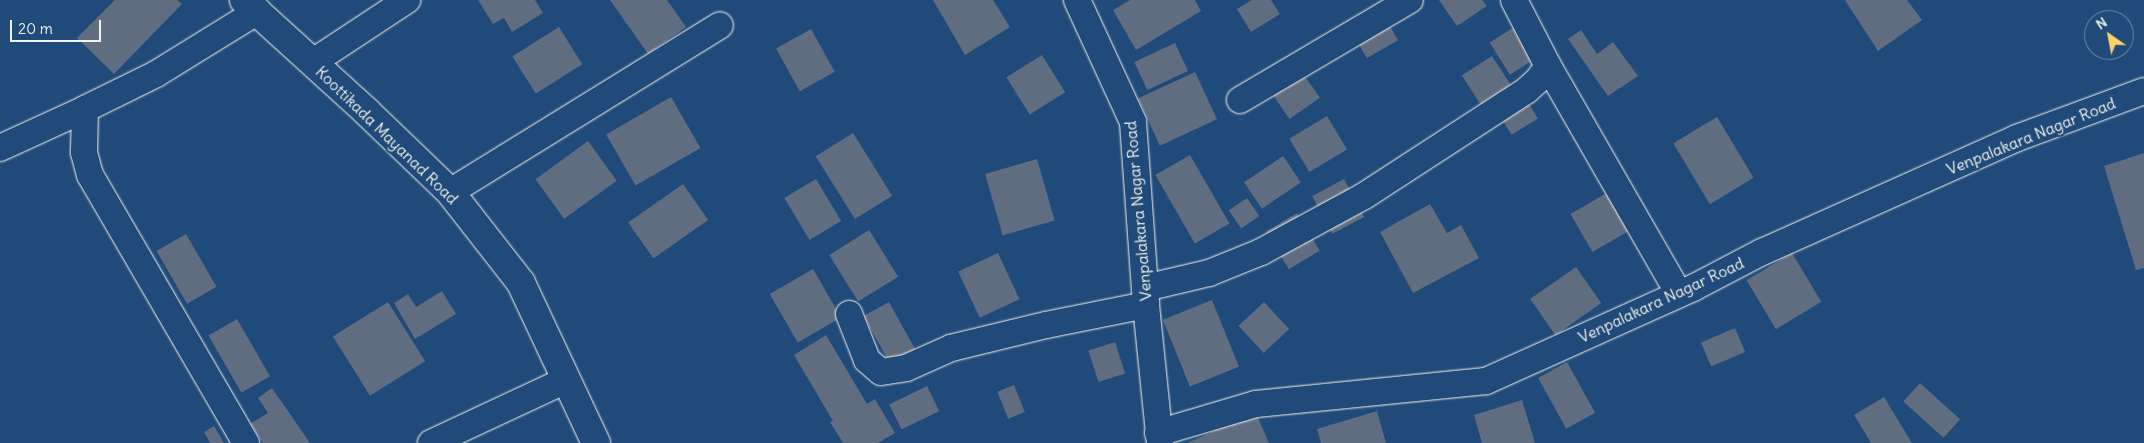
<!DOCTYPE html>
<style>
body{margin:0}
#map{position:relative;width:2144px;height:443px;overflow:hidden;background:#1f4a7a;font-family:Delius,sans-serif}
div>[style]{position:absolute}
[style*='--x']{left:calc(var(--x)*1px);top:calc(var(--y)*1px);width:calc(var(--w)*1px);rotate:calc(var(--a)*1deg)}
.building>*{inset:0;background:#606c80;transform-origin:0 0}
.roads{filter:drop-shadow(0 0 1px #f4f1e8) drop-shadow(0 0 1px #f4f1e8)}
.street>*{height:26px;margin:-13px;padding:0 13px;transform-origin:13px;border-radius:13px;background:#1f4a7a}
.secondary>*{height:28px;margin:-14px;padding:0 14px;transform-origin:14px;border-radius:14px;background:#1f4a7a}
span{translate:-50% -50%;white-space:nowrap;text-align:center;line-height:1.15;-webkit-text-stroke:4.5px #1f4a7a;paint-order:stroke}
.street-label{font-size:16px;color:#f4f1e8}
.north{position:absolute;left:2084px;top:10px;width:50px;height:50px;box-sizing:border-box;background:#1f4a7a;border:1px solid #748da6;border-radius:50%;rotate:327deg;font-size:14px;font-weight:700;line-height:20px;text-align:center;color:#f4f1e8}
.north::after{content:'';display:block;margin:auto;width:18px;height:22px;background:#ffd166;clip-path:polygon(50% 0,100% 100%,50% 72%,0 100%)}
.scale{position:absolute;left:10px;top:20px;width:91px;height:22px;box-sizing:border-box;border:2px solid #f4f1e8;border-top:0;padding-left:6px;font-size:15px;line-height:18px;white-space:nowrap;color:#f4f1e8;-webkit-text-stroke:4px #1f4a7a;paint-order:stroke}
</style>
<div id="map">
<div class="building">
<i style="clip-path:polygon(115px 0,177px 0,182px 4px,114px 74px,77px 38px)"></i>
<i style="clip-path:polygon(478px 0,535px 0,543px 13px,512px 32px,504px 18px,493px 24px)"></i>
<i style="clip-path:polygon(610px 0,667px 0,686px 27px,648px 54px)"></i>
<i style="clip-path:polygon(933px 0,993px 0,1010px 27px,965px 55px)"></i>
<i style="clip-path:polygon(1130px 0,1195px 0,1201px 11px,1136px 50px,1113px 10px)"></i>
<i style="clip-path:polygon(1252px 0,1271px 0,1280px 14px,1251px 32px,1237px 9px)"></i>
<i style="clip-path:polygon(1439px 0,1482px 0,1487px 6px,1457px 26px)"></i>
<i style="clip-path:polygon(1845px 0,1907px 0,1922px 20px,1878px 51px)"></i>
<i style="left:1377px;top:4px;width:42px;height:36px;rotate:60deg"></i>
<i style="left:1516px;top:26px;width:38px;height:31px;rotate:58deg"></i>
<i style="left:559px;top:27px;width:44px;height:55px;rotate:58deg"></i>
<i style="left:811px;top:29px;width:49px;height:40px;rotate:61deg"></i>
<i style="clip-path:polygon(1581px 30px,1597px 54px,1613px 42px,1638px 76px,1608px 96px,1568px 39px)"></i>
<i style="left:1175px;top:43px;width:31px;height:45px;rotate:65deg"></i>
<i style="left:1042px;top:55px;width:44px;height:42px;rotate:58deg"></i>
<i style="left:1492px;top:56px;width:35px;height:36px;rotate:57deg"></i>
<i style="left:1297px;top:65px;width:40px;height:37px;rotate:55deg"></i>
<i style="left:1195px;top:72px;width:52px;height:63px;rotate:65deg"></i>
<i style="left:1523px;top:94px;width:29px;height:31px;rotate:59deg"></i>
<i style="left:671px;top:97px;width:59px;height:75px;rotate:60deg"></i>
<i style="left:1327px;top:116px;width:39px;height:44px;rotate:59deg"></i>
<i style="left:1717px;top:117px;width:71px;height:51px;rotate:59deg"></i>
<i style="left:853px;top:133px;width:74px;height:44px;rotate:58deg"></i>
<i style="left:588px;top:141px;width:49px;height:65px;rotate:54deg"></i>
<i style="clip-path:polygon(2144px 153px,2144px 268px,2136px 270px,2104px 166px)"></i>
<i style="left:1190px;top:155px;width:79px;height:40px;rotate:60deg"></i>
<i style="left:1283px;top:156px;width:32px;height:47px;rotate:56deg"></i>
<i style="left:1037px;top:159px;width:64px;height:54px;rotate:74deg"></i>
<i style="left:816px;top:179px;width:49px;height:37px;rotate:59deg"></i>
<i style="left:1344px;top:179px;width:43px;height:36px;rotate:62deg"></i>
<i style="left:683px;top:184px;width:44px;height:67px;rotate:55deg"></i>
<i style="left:1612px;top:190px;width:44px;height:48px;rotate:60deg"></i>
<i style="left:1247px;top:198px;width:22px;height:22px;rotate:56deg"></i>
<i style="clip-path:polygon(1430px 204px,1447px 233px,1461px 225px,1479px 258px,1413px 293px,1380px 232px)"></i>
<i style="left:1297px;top:213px;width:44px;height:36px;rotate:59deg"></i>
<i style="left:869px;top:230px;width:55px;height:47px;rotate:58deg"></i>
<i style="left:186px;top:234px;width:61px;height:34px;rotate:60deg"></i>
<i style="left:998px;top:253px;width:51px;height:44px;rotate:65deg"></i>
<i style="left:1792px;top:253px;width:57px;height:53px;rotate:59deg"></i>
<i style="left:1576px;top:267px;width:44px;height:56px;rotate:55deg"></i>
<i style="left:813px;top:269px;width:56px;height:50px;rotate:60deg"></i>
<i style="clip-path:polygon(442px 291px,456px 314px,415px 339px,394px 303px,408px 294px,416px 307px)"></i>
<i style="left:1212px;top:300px;width:72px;height:53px;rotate:68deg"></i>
<i style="left:388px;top:302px;width:70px;height:65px;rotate:58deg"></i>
<i style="left:889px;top:302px;width:58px;height:29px;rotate:61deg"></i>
<i style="left:1264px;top:302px;width:37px;height:35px;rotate:47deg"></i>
<i style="left:237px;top:319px;width:66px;height:33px;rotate:60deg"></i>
<i style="left:1735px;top:328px;width:26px;height:37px;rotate:67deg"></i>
<i style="clip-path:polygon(826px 335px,867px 404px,875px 399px,895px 433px,878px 443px,843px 443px,830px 422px,833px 421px,794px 355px)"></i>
<i style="left:1115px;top:342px;width:33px;height:28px;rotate:72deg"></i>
<i style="left:1567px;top:362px;width:58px;height:33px;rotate:61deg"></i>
<i style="left:1920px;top:383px;width:54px;height:25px;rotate:42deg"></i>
<i style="left:1014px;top:385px;width:29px;height:18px;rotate:68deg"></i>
<i style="left:927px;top:386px;width:28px;height:42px;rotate:64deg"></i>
<i style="clip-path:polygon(272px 388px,310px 443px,263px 443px,250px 424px,268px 413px,258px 398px)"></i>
<i style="clip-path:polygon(1884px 397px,1912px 443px,1871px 443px,1854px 415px)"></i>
<i style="clip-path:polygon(1522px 400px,1535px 443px,1482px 443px,1474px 415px)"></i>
<i style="clip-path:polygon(1377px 411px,1386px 443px,1321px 443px,1317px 429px)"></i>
<i style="clip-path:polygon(1256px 413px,1269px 443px,1187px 443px)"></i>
<i style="clip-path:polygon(214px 426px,224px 443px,210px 443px,204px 432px)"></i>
</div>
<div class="roads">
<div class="street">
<i style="--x:1077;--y:0;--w:134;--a:65.3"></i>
<i style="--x:1133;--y:122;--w:183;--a:85.9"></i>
<i style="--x:1146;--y:305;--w:139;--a:84.2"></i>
<i style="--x:313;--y:62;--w:113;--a:-33.4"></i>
<i style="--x:1548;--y:66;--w:263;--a:60.1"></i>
<i style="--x:1240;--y:100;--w:197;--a:-30.5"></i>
<i style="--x:0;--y:148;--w:94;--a:-24.6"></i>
<i style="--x:450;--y:192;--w:317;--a:-31.7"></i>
<i style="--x:1145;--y:288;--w:66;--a:-13.2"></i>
<i style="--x:1209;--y:273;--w:56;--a:-22"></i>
<i style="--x:1261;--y:252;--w:117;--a:-28.5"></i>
<i style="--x:1364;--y:196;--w:194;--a:-33"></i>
<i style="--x:1527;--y:90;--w:15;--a:-42"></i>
<i style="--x:1538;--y:80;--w:17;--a:-54"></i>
<i style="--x:1548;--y:66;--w:74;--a:-117.3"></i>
<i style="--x:849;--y:314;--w:49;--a:68.6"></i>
<i style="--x:867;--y:360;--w:18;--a:41"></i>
<i style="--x:881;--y:372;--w:25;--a:-9"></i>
<i style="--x:906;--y:368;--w:49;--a:-24"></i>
<i style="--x:951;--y:348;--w:98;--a:-13.6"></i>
<i style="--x:1046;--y:325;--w:102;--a:-11.3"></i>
<i style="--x:1158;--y:433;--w:102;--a:-16.5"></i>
<i style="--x:1256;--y:404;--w:231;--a:-5.7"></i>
<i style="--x:1486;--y:381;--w:227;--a:-24.2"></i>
<i style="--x:1693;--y:288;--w:78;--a:-27.6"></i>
<i style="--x:1762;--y:252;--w:279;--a:-24.1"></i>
<i style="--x:2017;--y:138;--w:135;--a:-20.3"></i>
<i style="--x:246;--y:443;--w:310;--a:-120.2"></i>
<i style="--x:90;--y:175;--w:24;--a:-105"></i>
<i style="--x:84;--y:152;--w:43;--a:-88.7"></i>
<i style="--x:85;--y:109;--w:79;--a:-26.2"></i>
<i style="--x:156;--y:74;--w:120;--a:-31.7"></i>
<i style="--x:431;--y:443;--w:149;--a:-25"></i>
</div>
<div class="secondary">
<i style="--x:244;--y:0;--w:166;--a:42.3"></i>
<i style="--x:367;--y:112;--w:115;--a:43.9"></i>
<i style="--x:450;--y:192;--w:115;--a:52"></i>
<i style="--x:521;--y:283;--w:177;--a:64.9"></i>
</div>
</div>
<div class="street-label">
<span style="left:387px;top:135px;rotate:44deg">Koottikada Mayanad Road</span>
<span style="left:2031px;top:136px;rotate:-22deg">Venpalakara Nagar Road</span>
<span style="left:1138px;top:211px;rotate:-95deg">Venpalakara Nagar Road</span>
<span style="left:1661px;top:300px;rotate:-25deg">Venpalakara Nagar Road</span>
</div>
<div class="north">N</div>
<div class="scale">20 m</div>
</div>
